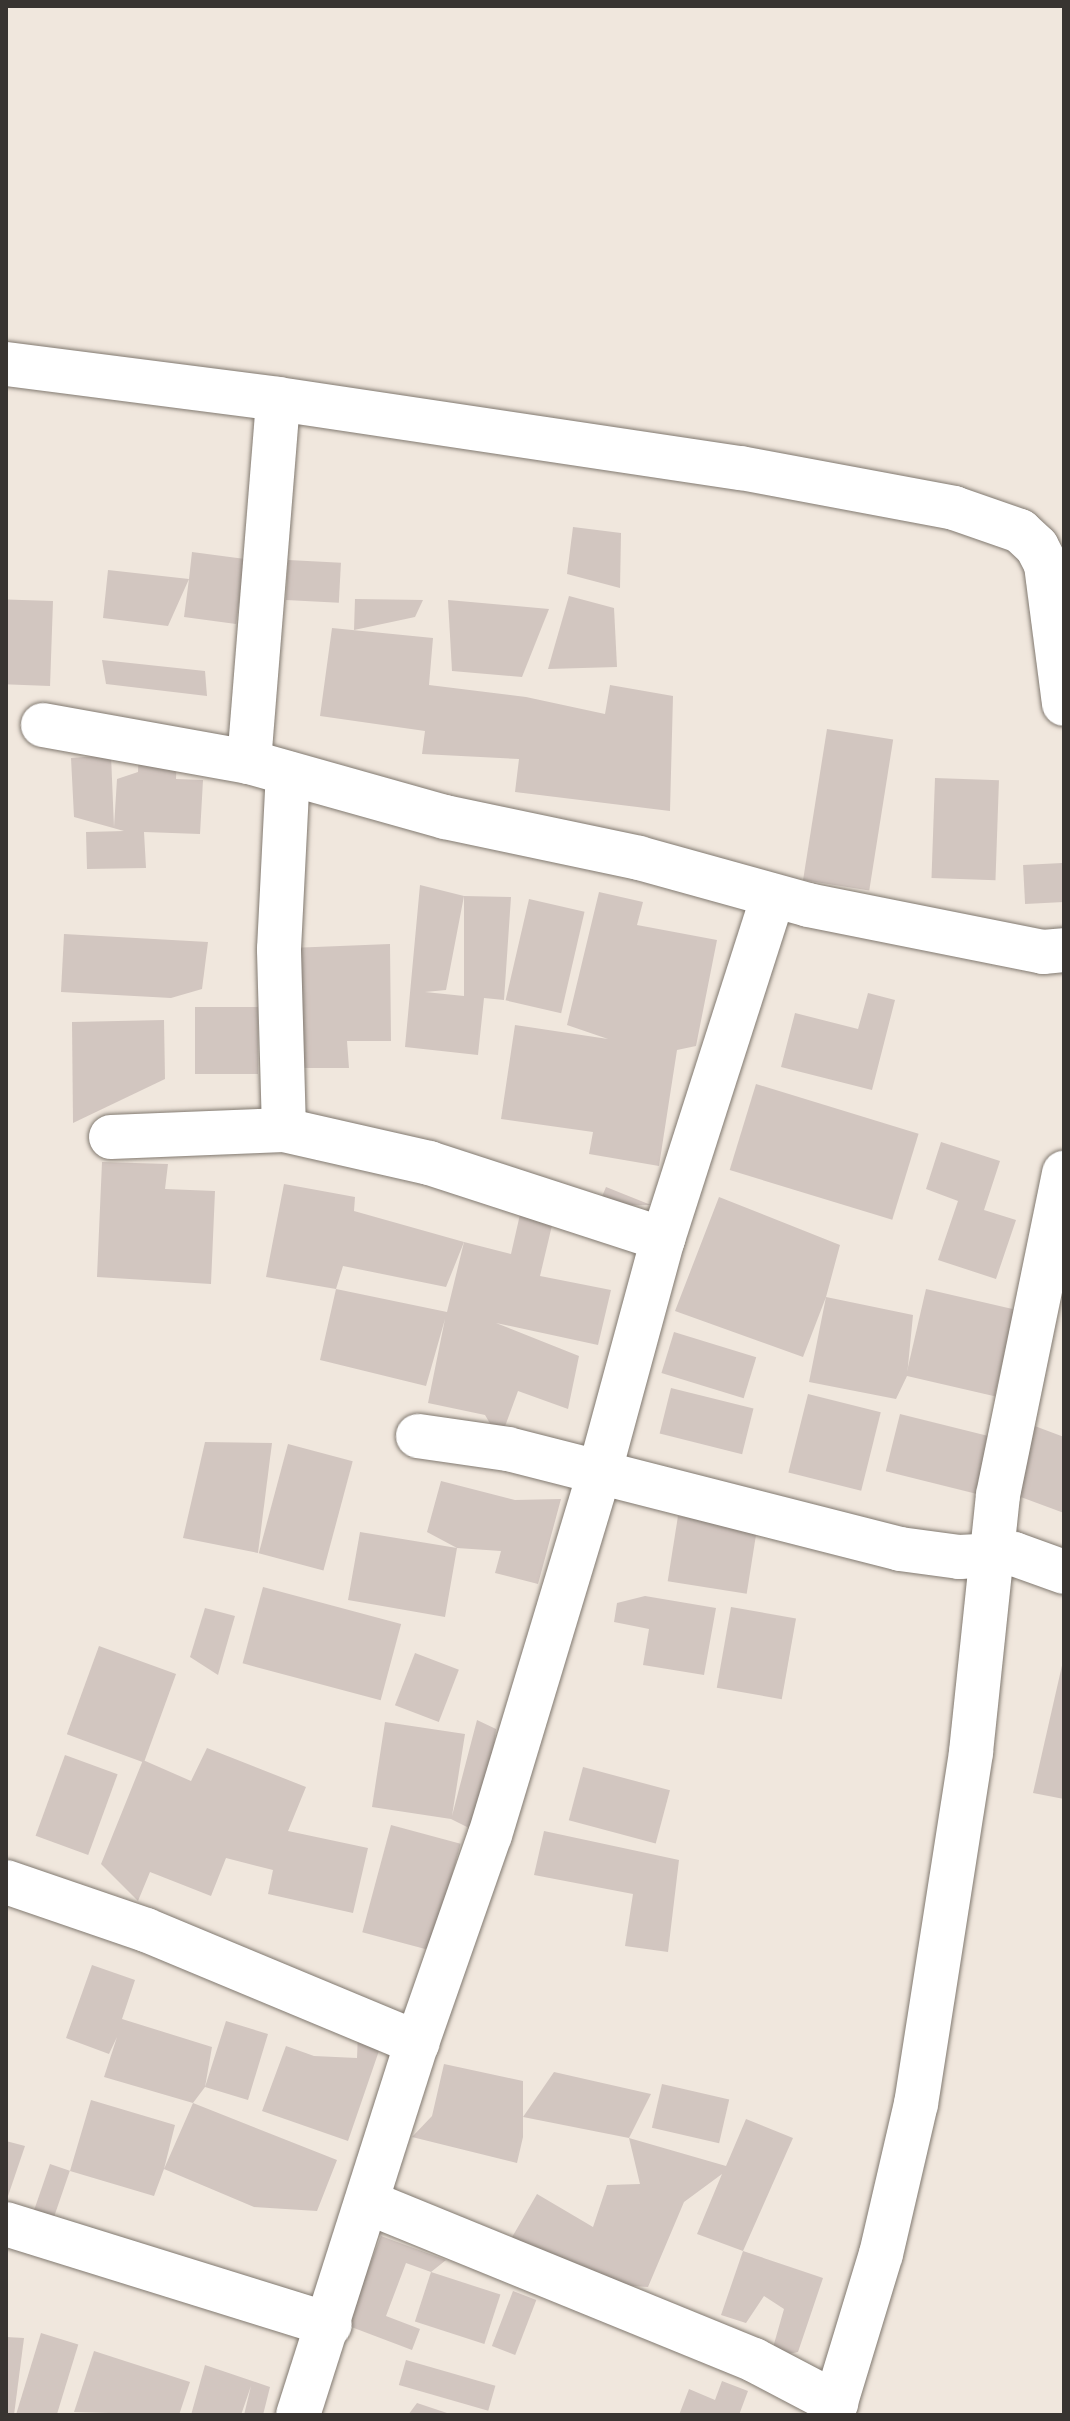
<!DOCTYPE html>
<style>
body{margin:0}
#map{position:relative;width:1070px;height:2421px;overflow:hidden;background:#f0e7dd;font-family:Cabin,sans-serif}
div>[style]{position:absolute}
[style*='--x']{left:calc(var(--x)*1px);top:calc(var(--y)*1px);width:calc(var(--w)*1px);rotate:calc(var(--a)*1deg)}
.building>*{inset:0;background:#d2c6c0;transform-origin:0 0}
.roads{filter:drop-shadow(0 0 2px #817970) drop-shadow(0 0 2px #817970)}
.street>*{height:44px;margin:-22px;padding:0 22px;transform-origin:22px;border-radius:22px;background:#fff}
span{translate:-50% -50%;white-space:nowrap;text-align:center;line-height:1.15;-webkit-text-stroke:6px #f0e7dd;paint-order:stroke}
.frame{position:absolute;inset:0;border:8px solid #383431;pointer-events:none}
</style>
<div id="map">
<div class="building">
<i style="clip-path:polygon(573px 527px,621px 533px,620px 588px,567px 574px)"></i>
<i style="clip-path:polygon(192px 552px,245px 559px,236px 624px,184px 617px,189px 579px,168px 626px,103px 618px,108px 570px,189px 579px)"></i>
<i style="left:288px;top:560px;width:53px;height:40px;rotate:3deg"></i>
<i style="clip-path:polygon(569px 596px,614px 608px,617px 667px,548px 669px)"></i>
<i style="clip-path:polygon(355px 599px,423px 600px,415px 617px,354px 630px)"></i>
<i style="clip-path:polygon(448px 600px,549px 609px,522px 677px,452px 671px)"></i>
<i style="left:53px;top:601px;width:85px;height:46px;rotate:92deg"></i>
<i style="clip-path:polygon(332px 628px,433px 638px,429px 685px,526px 697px,605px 714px,610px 685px,673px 696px,670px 811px,515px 792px,519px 759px,422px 754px,425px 731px,320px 716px)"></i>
<i style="clip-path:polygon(102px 660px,205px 671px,207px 696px,106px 684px)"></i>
<i style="left:827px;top:729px;width:67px;height:153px;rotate:9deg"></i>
<i style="clip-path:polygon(139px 746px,177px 748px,176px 779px,203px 780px,200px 834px,144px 832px,146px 868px,87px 869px,86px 832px,124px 831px,74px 817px,71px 758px,111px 755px,114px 827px,117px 779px,138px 772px)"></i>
<i style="left:935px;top:778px;width:64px;height:100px;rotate:2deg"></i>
<i style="left:1062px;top:863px;width:39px;height:39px;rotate:87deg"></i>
<i style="clip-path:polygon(evenodd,420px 885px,464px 896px,511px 897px,504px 1000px,484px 998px,478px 1055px,405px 1047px,420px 885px,464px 896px,464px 996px,425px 992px,446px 990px,464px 896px)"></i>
<i style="clip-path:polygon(599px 892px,643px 902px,637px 925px,717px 940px,696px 1046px,677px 1050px,659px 1166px,589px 1154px,593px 1132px,501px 1119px,515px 1025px,608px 1039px,567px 1025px)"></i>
<i style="left:529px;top:899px;width:57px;height:104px;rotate:13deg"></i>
<i style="clip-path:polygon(64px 934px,208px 942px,202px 989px,171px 998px,61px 992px)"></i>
<i style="clip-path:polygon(390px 944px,391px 1041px,347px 1041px,349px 1068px,296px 1068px,290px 948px)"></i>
<i style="clip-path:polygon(868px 993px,895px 1000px,872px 1090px,781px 1067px,795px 1013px,858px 1029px)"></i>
<i style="left:195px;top:1007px;width:63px;height:67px"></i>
<i style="clip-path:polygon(164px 1020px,165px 1079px,73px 1123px,72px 1022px)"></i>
<i style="left:756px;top:1084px;width:170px;height:90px;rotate:17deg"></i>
<i style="clip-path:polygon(941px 1142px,1000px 1161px,984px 1210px,1016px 1220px,996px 1279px,938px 1260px,958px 1201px,926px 1189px)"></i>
<i style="clip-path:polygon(102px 1162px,168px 1164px,165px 1189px,215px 1191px,211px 1284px,97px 1277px)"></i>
<i style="clip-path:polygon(284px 1184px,355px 1197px,354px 1211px,464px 1242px,446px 1287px,343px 1266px,336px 1289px,266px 1277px)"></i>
<i style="clip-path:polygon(606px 1187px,651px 1205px,598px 1206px)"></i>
<i style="clip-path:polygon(719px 1197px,840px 1245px,826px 1297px,913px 1315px,907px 1376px,896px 1399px,809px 1382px,826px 1297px,803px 1357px,675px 1311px)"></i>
<i style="clip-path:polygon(521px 1210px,554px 1217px,540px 1276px,611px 1290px,598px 1345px,496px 1323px,579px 1356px,568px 1409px,518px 1391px,500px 1440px,485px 1415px,428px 1403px,445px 1319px,426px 1386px,320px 1360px,336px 1289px,447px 1312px,464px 1242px,511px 1254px)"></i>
<i style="left:926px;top:1289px;width:91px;height:89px;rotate:13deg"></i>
<i style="left:674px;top:1332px;width:86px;height:43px;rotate:17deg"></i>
<i style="left:671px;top:1388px;width:85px;height:47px;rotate:14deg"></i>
<i style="left:808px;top:1394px;width:75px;height:81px;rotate:14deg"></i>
<i style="left:900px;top:1414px;width:93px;height:59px;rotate:14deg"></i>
<i style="clip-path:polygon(1032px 1425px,1064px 1437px,1064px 1513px,1007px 1492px)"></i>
<i style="clip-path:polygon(205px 1442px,272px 1443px,258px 1553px,183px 1538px)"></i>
<i style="left:288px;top:1444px;width:67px;height:113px;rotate:15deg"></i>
<i style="clip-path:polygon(441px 1481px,515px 1500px,561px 1499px,538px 1584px,495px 1573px,501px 1551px,457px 1548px,445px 1617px,348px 1600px,360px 1532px,457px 1548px,427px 1532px)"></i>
<i style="left:678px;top:1516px;width:80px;height:66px;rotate:9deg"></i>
<i style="left:263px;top:1587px;width:143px;height:79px;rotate:15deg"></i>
<i style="clip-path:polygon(645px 1596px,716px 1608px,704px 1675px,643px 1665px,649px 1629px,614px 1622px,617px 1603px)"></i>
<i style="left:731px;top:1607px;width:66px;height:82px;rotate:10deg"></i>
<i style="clip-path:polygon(205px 1608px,235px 1616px,218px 1675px,190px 1657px)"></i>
<i style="left:99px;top:1646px;width:82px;height:94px;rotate:20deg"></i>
<i style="left:415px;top:1653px;width:47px;height:56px;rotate:21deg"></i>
<i style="clip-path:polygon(1063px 1661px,1064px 1662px,1064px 1799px,1033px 1793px)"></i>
<i style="clip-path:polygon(477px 1720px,496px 1729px,483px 1835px,451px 1819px,372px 1807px,385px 1722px,465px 1734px,452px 1816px)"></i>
<i style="clip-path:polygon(207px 1748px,306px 1787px,288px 1831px,368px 1848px,353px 1913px,268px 1894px,273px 1870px,226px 1858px,211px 1896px,150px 1872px,138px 1901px,101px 1864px,143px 1760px,191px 1781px)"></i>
<i style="left:65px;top:1755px;width:56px;height:86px;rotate:20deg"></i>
<i style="left:583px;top:1767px;width:90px;height:55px;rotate:15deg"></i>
<i style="left:391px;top:1825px;width:72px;height:111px;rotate:15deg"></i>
<i style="clip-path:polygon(544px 1831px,679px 1860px,668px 1952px,625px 1946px,633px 1894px,534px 1875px)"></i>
<i style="clip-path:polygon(92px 1965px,135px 1980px,122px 2019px,212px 2047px,205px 2087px,226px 2021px,268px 2034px,248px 2100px,205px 2087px,193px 2103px,104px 2077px,117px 2037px,109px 2054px,66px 2038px)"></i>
<i style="clip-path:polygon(358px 2033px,382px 2042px,348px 2141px,262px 2111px,286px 2046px,314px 2056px,357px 2058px)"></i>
<i style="clip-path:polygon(444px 2064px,523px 2081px,523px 2137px,517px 2163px,412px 2137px,432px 2116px)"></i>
<i style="clip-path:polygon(554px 2072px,651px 2094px,629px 2138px,523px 2117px)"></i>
<i style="left:662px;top:2084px;width:69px;height:45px;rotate:13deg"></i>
<i style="clip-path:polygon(91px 2100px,175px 2125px,164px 2169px,193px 2103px,337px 2160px,317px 2211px,254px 2207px,164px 2169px,154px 2196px,70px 2171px)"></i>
<i style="clip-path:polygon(746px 2119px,793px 2138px,743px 2251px,823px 2278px,798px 2352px,770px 2358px,784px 2309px,764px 2296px,746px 2323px,721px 2315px,743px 2251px,697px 2234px,722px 2174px,684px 2202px,648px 2287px,573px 2282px,511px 2239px,537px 2194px,593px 2227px,607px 2185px,640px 2184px,629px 2138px,726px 2166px)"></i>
<i style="clip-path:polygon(6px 2141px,25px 2146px,7px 2199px,6px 2198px)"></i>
<i style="left:50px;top:2164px;width:21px;height:49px;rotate:19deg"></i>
<i style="clip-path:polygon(381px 2236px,446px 2260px,431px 2272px,406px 2263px,386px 2316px,420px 2329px,412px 2350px,346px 2325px)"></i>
<i style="left:431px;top:2272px;width:73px;height:52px;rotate:18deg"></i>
<i style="left:513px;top:2291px;width:25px;height:59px;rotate:21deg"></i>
<i style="left:41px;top:2333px;width:39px;height:85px;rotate:17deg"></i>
<i style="clip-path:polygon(6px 2337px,24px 2338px,14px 2415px,6px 2415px)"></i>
<i style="clip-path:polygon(94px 2351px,190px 2382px,179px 2415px,74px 2412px)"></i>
<i style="left:406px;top:2360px;width:93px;height:26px;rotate:16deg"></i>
<i style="clip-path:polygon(205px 2365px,270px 2387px,263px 2415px,244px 2415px,251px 2386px,241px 2415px,191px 2415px)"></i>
<i style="clip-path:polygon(722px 2381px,748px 2391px,739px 2415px,679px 2415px,689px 2389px,715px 2400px)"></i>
<i style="clip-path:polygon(417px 2403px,450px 2414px,450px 2415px,408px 2415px)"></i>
</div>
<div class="roads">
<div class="street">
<i style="--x:6;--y:364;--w:274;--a:7.3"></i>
<i style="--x:278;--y:399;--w:468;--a:8.5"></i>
<i style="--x:741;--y:468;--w:217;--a:10.6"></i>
<i style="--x:954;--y:508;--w:70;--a:19.2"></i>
<i style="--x:1020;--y:531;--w:23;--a:43"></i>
<i style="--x:1037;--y:547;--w:20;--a:63"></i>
<i style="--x:1046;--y:565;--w:140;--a:82.6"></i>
<i style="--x:43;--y:725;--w:209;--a:10.2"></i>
<i style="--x:249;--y:762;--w:204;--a:15.7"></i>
<i style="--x:445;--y:817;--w:198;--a:11.9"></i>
<i style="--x:639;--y:858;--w:175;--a:15.5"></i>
<i style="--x:808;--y:905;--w:240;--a:11.3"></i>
<i style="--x:1043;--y:952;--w:21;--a:-5"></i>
<i style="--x:249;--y:762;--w:364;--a:-85.4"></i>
<i style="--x:284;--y:1130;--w:181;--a:-91.6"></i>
<i style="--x:279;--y:949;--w:176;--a:-87.1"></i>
<i style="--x:111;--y:1137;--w:173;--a:-2.3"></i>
<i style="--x:284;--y:1130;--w:149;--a:12.8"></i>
<i style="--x:429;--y:1163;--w:246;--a:18"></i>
<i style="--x:418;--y:1436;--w:91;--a:8.2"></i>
<i style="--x:508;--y:1449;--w:405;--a:14.3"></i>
<i style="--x:900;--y:1549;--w:60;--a:7.7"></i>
<i style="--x:959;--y:1557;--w:55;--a:-3.1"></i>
<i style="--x:1014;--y:1554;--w:53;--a:19.8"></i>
<i style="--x:6;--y:1882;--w:148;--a:18.9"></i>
<i style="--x:146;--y:1930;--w:294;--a:22.6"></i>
<i style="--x:367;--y:2202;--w:418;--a:22.2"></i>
<i style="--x:754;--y:2360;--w:93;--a:27.7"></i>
<i style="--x:6;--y:2224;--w:339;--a:17.3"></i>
<i style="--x:298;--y:2415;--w:391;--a:-72.3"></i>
<i style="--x:417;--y:2043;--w:220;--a:-70.7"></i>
<i style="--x:490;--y:1835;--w:377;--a:-73.2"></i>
<i style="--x:599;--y:1474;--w:244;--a:-74.8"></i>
<i style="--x:663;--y:1239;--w:360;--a:-72.2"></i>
<i style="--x:832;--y:2415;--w:168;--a:-73.1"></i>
<i style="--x:881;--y:2254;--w:154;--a:-76.9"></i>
<i style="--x:916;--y:2104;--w:356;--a:-81.1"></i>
<i style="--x:971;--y:1752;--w:258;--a:-84"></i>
<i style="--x:998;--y:1495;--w:329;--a:-78.4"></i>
</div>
</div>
<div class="frame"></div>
</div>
